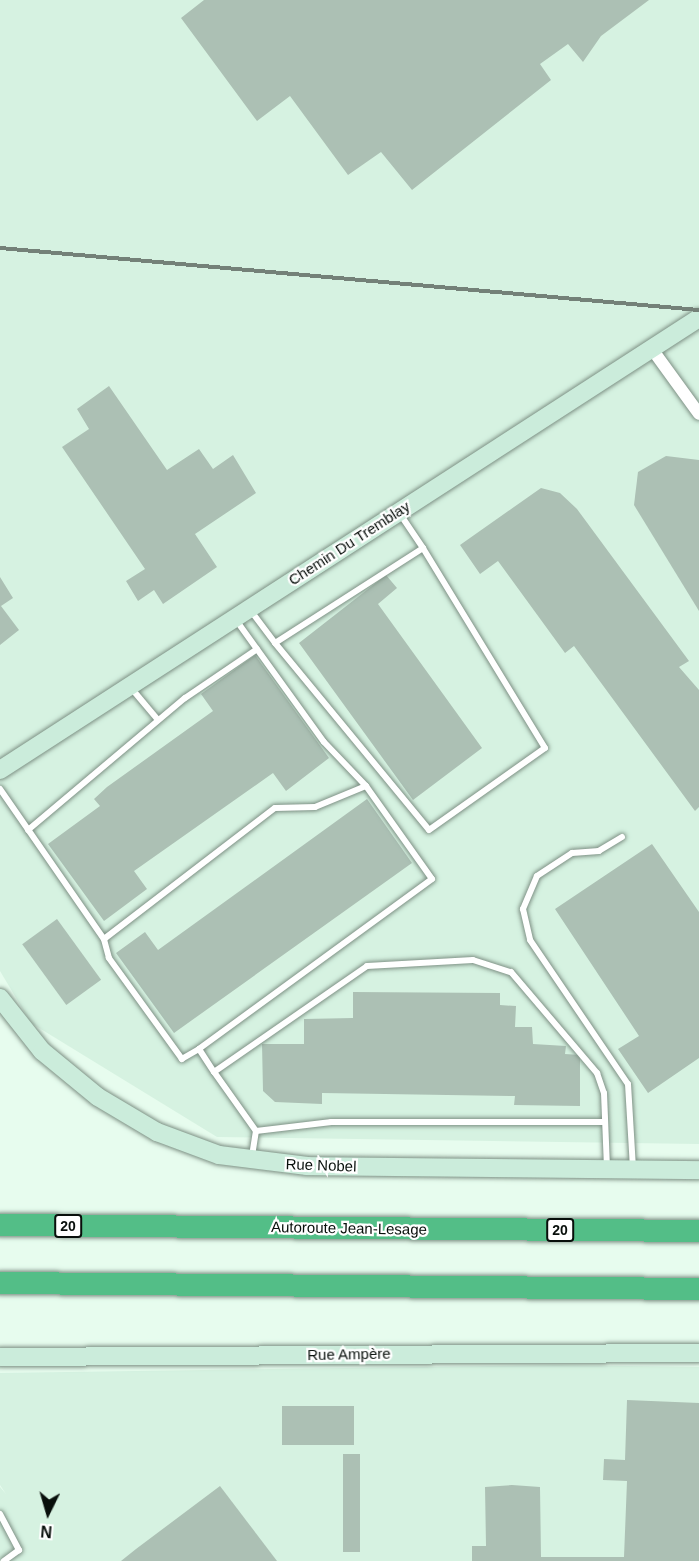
<!DOCTYPE html>
<meta charset="utf-8">
<style>
body{margin:0}
#map{position:relative;width:699px;height:1561px;overflow:hidden;background:#e7fcee;font-family:Arial,sans-serif}
div>[style]{position:absolute}
[style*='--x']{left:calc(var(--x)*1px);top:calc(var(--y)*1px);width:calc(var(--w)*1px);rotate:calc(var(--a)*1deg)}
.built>*{inset:0;background:#d6f2e1}
.building>*{inset:0;background:#acc0b4;transform-origin:0 0}
.roads{filter:drop-shadow(0 0 2px #7e9185) drop-shadow(0 0 2px #7e9185)}
.lane>*{height:6px;margin:-3px;padding:0 3px;transform-origin:3px;border-radius:3px;background:#fff}
.street>*{height:12px;margin:-6px;padding:0 6px;transform-origin:6px;border-radius:6px;background:#fff}
.secondary>*{height:18px;margin:-9px;padding:0 9px;transform-origin:9px;border-radius:9px;background:#cbecdb}
.highway>*{height:22px;margin:-11px;padding:0 11px;transform-origin:11px;border-radius:11px;background:#53be87}
.rail>*{height:4px;margin:-2px;padding:0 2px;transform-origin:2px;border-radius:2px;background:#748178}
span{translate:-50% -50%;white-space:nowrap;text-align:center;line-height:1.15;-webkit-text-stroke:4.5px #fff;paint-order:stroke}
.shield-label span{padding:2px 4px;background:#fff;border:2px solid;border-radius:4px;-webkit-text-stroke-width:0}
.shield-label{font-size:14px;color:#080f0b;font-weight:700}
.street-label{font-size:15px;color:#080f0b}
.north{position:absolute;left:18px;top:1483px;width:60px;height:60px;-webkit-text-stroke:4px #fff;paint-order:stroke;rotate:185deg;font-size:16px;font-weight:700;line-height:24px;text-align:center;color:#080f0b}
.north::after{content:'';display:block;margin:auto;width:21px;height:27px;background:#080f0b;clip-path:polygon(50% 0,100% 100%,50% 72%,0 100%)}
</style>
<div id="map">
<div class="built">
<i style="clip-path:polygon(0 0,699px 0,699px 1144px,217px 1137px,31px 1023px,0 971px)"></i>
<i style="clip-path:polygon(557px 1365px,699px 1367px,699px 1561px,0 1561px,0 1487px,6px 1494px,0 1485px,0 1373px)"></i>
</div>
<div class="building">
<i style="clip-path:polygon(204px 0,649px 0,601px 36px,583px 62px,568px 44px,540px 64px,551px 80px,412px 190px,381px 152px,348px 175px,290px 96px,257px 121px,181px 18px)"></i>
<i style="clip-path:polygon(109px 386px,167px 470px,199px 449px,213px 469px,233px 455px,256px 493px,195px 534px,217px 567px,163px 604px,154px 590px,138px 601px,126px 581px,145px 569px,62px 447px,89px 429px,77px 409px)"></i>
<i style="clip-path:polygon(666px 456px,699px 460px,699px 611px,634px 505px,638px 472px)"></i>
<i style="clip-path:polygon(541px 488px,560px 493px,577px 509px,689px 661px,679px 667px,699px 690px,699px 807px,695px 811px,574px 646px,565px 653px,498px 561px,480px 574px,460px 545px)"></i>
<i style="clip-path:polygon(386px 575px,397px 588px,378px 604px,482px 748px,413px 800px,299px 643px)"></i>
<i style="clip-path:polygon(0 577px,13px 598px,1px 606px,19px 630px,0 645px)"></i>
<i style="clip-path:polygon(255px 655px,329px 758px,286px 791px,273px 773px,134px 871px,147px 889px,104px 921px,48px 844px,100px 806px,94px 799px,107px 787px,213px 711px,201px 694px)"></i>
<i style="clip-path:polygon(367px 799px,412px 863px,174px 1033px,116px 953px,145px 932px,158px 950px)"></i>
<i style="clip-path:polygon(652px 844px,699px 912px,699px 1058px,648px 1093px,618px 1049px,639px 1036px,555px 909px)"></i>
<i style="left:57px;top:919px;width:75px;height:43px;rotate:54deg"></i>
<i style="clip-path:polygon(353px 992px,500px 993px,500px 1005px,516px 1006px,515px 1027px,532px 1027px,533px 1044px,566px 1046px,565px 1054px,580px 1055px,580px 1106px,514px 1105px,515px 1096px,322px 1093px,322px 1104px,275px 1102px,263px 1091px,262px 1044px,304px 1044px,304px 1019px,353px 1018px)"></i>
<i style="clip-path:polygon(627px 1400px,699px 1403px,699px 1561px,472px 1561px,472px 1546px,486px 1546px,485px 1487px,512px 1485px,540px 1487px,541px 1557px,624px 1557px,627px 1481px,603px 1480px,604px 1459px,625px 1460px)"></i>
<i style="left:282px;top:1406px;width:72px;height:39px"></i>
<i style="left:343px;top:1454px;width:17px;height:98px"></i>
<i style="clip-path:polygon(220px 1486px,277px 1561px,121px 1561px,136px 1549px)"></i>
</div>
<div class="roads">
<div class="lane">
<i style="--x:251;--y:611;--w:40;--a:53"></i>
<i style="--x:275;--y:643;--w:176;--a:-32.7"></i>
<i style="--x:423;--y:548;--w:41;--a:-124.1"></i>
<i style="--x:236;--y:620;--w:150;--a:54.2"></i>
<i style="--x:324;--y:742;--w:61;--a:46.3"></i>
<i style="--x:275;--y:643;--w:242;--a:50.5"></i>
<i style="--x:429;--y:830;--w:142;--a:-35.3"></i>
<i style="--x:545;--y:748;--w:234;--a:-121.4"></i>
<i style="--x:132;--y:689;--w:40;--a:50"></i>
<i style="--x:0;--y:789;--w:183;--a:55.3"></i>
<i style="--x:28;--y:830;--w:205;--a:-40.1"></i>
<i style="--x:185;--y:698;--w:87;--a:-34.2"></i>
<i style="--x:622;--y:837;--w:27;--a:149"></i>
<i style="--x:599;--y:851;--w:27;--a:176"></i>
<i style="--x:572;--y:853;--w:42;--a:146.7"></i>
<i style="--x:537;--y:876;--w:36;--a:113"></i>
<i style="--x:523;--y:909;--w:32;--a:77"></i>
<i style="--x:530;--y:940;--w:174;--a:55.8"></i>
<i style="--x:628;--y:1084;--w:84;--a:86.6"></i>
<i style="--x:199;--y:1049;--w:20;--a:150"></i>
<i style="--x:182;--y:1059;--w:125;--a:-125.9"></i>
<i style="--x:109;--y:958;--w:20;--a:-105"></i>
<i style="--x:104;--y:939;--w:215;--a:-37.5"></i>
<i style="--x:275;--y:808;--w:40;--a:-1.4"></i>
<i style="--x:315;--y:807;--w:55;--a:-22.4"></i>
<i style="--x:366;--y:786;--w:114;--a:54.6"></i>
<i style="--x:432;--y:879;--w:288;--a:143.9"></i>
<i style="--x:199;--y:1049;--w:27;--a:57"></i>
<i style="--x:256;--y:1131;--w:76;--a:-6.8"></i>
<i style="--x:331;--y:1122;--w:274;--a:0"></i>
<i style="--x:252;--y:1156;--w:25;--a:-81"></i>
<i style="--x:256;--y:1131;--w:72;--a:-125.4"></i>
<i style="--x:214;--y:1072;--w:186;--a:-34.7"></i>
<i style="--x:367;--y:966;--w:106;--a:-3.2"></i>
<i style="--x:473;--y:960;--w:40;--a:18"></i>
<i style="--x:511;--y:972;--w:133;--a:49.6"></i>
<i style="--x:597;--y:1073;--w:21;--a:71"></i>
<i style="--x:604;--y:1093;--w:75;--a:87.7"></i>
<i style="--x:0;--y:1514;--w:41;--a:62.2"></i>
<i style="--x:19;--y:1550;--w:19;--a:144"></i>
</div>
<div class="street">
<i style="--x:652;--y:349;--w:80;--a:54.1"></i>
</div>
<div class="secondary">
<i style="--x:0;--y:770;--w:832;--a:-32.89"></i>
<i style="--x:0;--y:998;--w:68;--a:51.6"></i>
<i style="--x:42;--y:1051;--w:72;--a:39.4"></i>
<i style="--x:98;--y:1097;--w:69;--a:30.7"></i>
<i style="--x:157;--y:1132;--w:66;--a:20.4"></i>
<i style="--x:219;--y:1155;--w:89;--a:7.1"></i>
<i style="--x:307;--y:1166;--w:392;--a:0.6"></i>
<i style="--x:0;--y:1357;--w:699;--a:-0.33"></i>
</div>
<div class="highway">
<i style="--x:0;--y:1225;--w:699;--a:0.49"></i>
<i style="--x:0;--y:1283;--w:699;--a:0.49"></i>
</div>
</div>
<div class="rail">
<i style="--x:0;--y:248;--w:702;--a:5.07"></i>
</div>
<div class="shield-label">
<span style="left:68px;top:1226px">20</span>
<span style="left:560px;top:1230px">20</span>
</div>
<div class="street-label">
<span style="left:349px;top:543px;rotate:-33deg">Chemin Du Tremblay</span>
<span style="left:321px;top:1165px;rotate:2deg">Rue Nobel</span>
<span style="left:349px;top:1228px;rotate:1deg">Autoroute Jean-Lesage</span>
<span style="left:349px;top:1354px;rotate:-1deg">Rue Ampère</span>
</div>
<div class="north">N</div>
</div>
